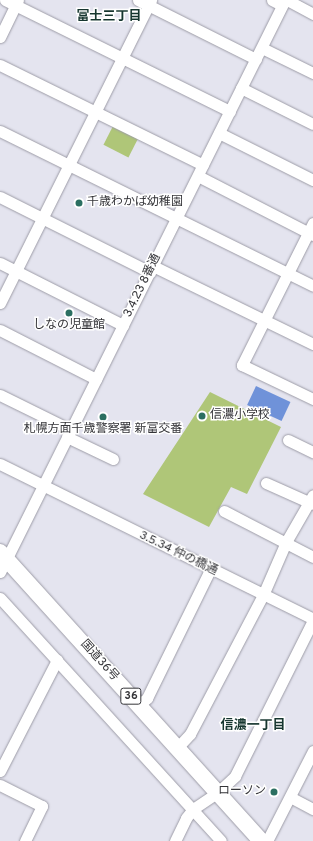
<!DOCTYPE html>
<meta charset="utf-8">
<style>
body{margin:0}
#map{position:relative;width:313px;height:841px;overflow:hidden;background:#e4e4ef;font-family:Overpass,"Noto Sans JP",sans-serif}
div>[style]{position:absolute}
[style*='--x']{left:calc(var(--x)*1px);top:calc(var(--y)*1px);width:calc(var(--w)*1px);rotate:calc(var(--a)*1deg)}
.green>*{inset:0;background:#afc678;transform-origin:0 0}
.water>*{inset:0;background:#6f92d9;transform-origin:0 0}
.roads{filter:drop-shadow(0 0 1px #9d9ca7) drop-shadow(0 0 1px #9d9ca7)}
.minor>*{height:11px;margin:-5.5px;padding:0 5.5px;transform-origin:5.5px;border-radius:5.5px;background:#fff}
.highway>*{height:16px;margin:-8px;padding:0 8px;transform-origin:8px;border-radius:8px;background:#fff}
.dots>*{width:11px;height:11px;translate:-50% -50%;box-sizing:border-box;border:2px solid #fff;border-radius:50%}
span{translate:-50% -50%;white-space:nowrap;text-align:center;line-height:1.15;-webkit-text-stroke:3px #fff;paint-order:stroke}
.shield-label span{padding:1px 3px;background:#fff;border:1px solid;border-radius:3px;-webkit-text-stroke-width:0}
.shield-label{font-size:11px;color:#343438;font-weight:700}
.poi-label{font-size:12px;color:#343438}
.left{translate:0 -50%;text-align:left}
.right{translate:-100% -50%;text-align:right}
.street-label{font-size:12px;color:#343438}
.neighbourhood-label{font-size:13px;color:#16362f;font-weight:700}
</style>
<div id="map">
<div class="green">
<i style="left:113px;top:126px;width:28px;height:21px;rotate:27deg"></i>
<i style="clip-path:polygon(210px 392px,281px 427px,247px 494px,231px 487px,209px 527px,143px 494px)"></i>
</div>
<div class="water">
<i style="left:256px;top:386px;width:38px;height:21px;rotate:25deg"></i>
</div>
<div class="roads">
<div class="minor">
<i style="--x:5;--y:0;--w:251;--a:26.3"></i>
<i style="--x:138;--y:0;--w:132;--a:26.6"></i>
<i style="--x:272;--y:0;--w:11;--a:27"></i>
<i style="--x:287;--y:0;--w:30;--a:28"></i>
<i style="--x:0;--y:37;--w:41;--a:-64.1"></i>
<i style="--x:262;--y:48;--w:57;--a:26.1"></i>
<i style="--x:0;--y:65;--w:226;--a:26.2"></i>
<i style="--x:241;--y:88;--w:80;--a:26.6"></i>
<i style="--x:0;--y:131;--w:349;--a:26.3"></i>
<i style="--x:219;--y:133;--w:105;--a:26.6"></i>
<i style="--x:198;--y:176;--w:129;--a:27.2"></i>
<i style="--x:0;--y:197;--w:168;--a:26.6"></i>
<i style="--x:313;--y:223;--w:159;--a:116.6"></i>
<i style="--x:242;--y:365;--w:79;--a:25.6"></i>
<i style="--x:0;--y:263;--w:138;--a:26.8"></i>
<i style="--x:153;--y:266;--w:178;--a:26"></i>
<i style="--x:0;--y:303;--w:339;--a:-63.5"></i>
<i style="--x:0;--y:330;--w:108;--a:27"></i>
<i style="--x:0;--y:395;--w:79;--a:26.2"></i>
<i style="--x:67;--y:437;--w:51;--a:25.6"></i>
<i style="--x:288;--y:440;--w:28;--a:26"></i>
<i style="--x:0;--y:464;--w:349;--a:26.3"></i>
<i style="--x:266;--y:483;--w:51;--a:24.1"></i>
<i style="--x:224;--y:511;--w:100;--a:27.3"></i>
<i style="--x:0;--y:572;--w:639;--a:-63.52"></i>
<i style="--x:0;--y:598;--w:328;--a:47.7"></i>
<i style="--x:139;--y:705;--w:11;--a:-41"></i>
<i style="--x:147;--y:698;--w:143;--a:-63.8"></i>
<i style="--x:177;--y:748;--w:19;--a:-47"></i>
<i style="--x:190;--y:734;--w:157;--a:-62.3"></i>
<i style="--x:263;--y:595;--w:58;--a:-66.5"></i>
<i style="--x:286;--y:542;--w:54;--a:-60.1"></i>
<i style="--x:0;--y:771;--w:125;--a:-62.8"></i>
<i style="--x:0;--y:785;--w:47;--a:26.6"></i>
<i style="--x:42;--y:806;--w:39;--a:116"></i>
<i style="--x:290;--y:797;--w:26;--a:28"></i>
<i style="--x:175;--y:841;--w:25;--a:-64"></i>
<i style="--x:186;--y:818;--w:11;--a:-52"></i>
<i style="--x:193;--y:809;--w:29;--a:-34"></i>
<i style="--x:217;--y:793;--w:25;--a:-43"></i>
<i style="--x:235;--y:776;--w:174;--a:-63.4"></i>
<i style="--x:267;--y:841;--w:101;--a:-62.9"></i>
</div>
<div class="highway">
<i style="--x:0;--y:552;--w:389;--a:47.9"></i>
</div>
</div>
<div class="dots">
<i style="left:79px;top:203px;background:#2b6f61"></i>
<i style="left:69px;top:313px;background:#2b6f61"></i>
<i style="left:202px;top:416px;background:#2b6f61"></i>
<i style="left:103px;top:417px;background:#2b6f61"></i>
<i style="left:274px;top:792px;background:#2b6f61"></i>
</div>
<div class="shield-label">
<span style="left:131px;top:696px">36</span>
</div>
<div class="poi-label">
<span class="left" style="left:87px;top:203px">千歳わかば幼稚園</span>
<span style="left:69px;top:326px">しなの児童館</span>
<span class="left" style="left:210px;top:416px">信濃小学校</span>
<span style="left:103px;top:430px">札幌方面千歳警察署 新富交番</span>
<span class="right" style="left:266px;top:792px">ローソン</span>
</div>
<div class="street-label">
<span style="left:143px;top:286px;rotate:-64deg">3.4.23 8番通</span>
<span style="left:178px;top:554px;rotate:26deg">3.5.34 仲の橋通</span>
<span style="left:99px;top:661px;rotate:48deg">国道36号</span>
</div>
<div class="neighbourhood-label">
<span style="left:109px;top:17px">富士三丁目</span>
<span style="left:253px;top:726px">信濃一丁目</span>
</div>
</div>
